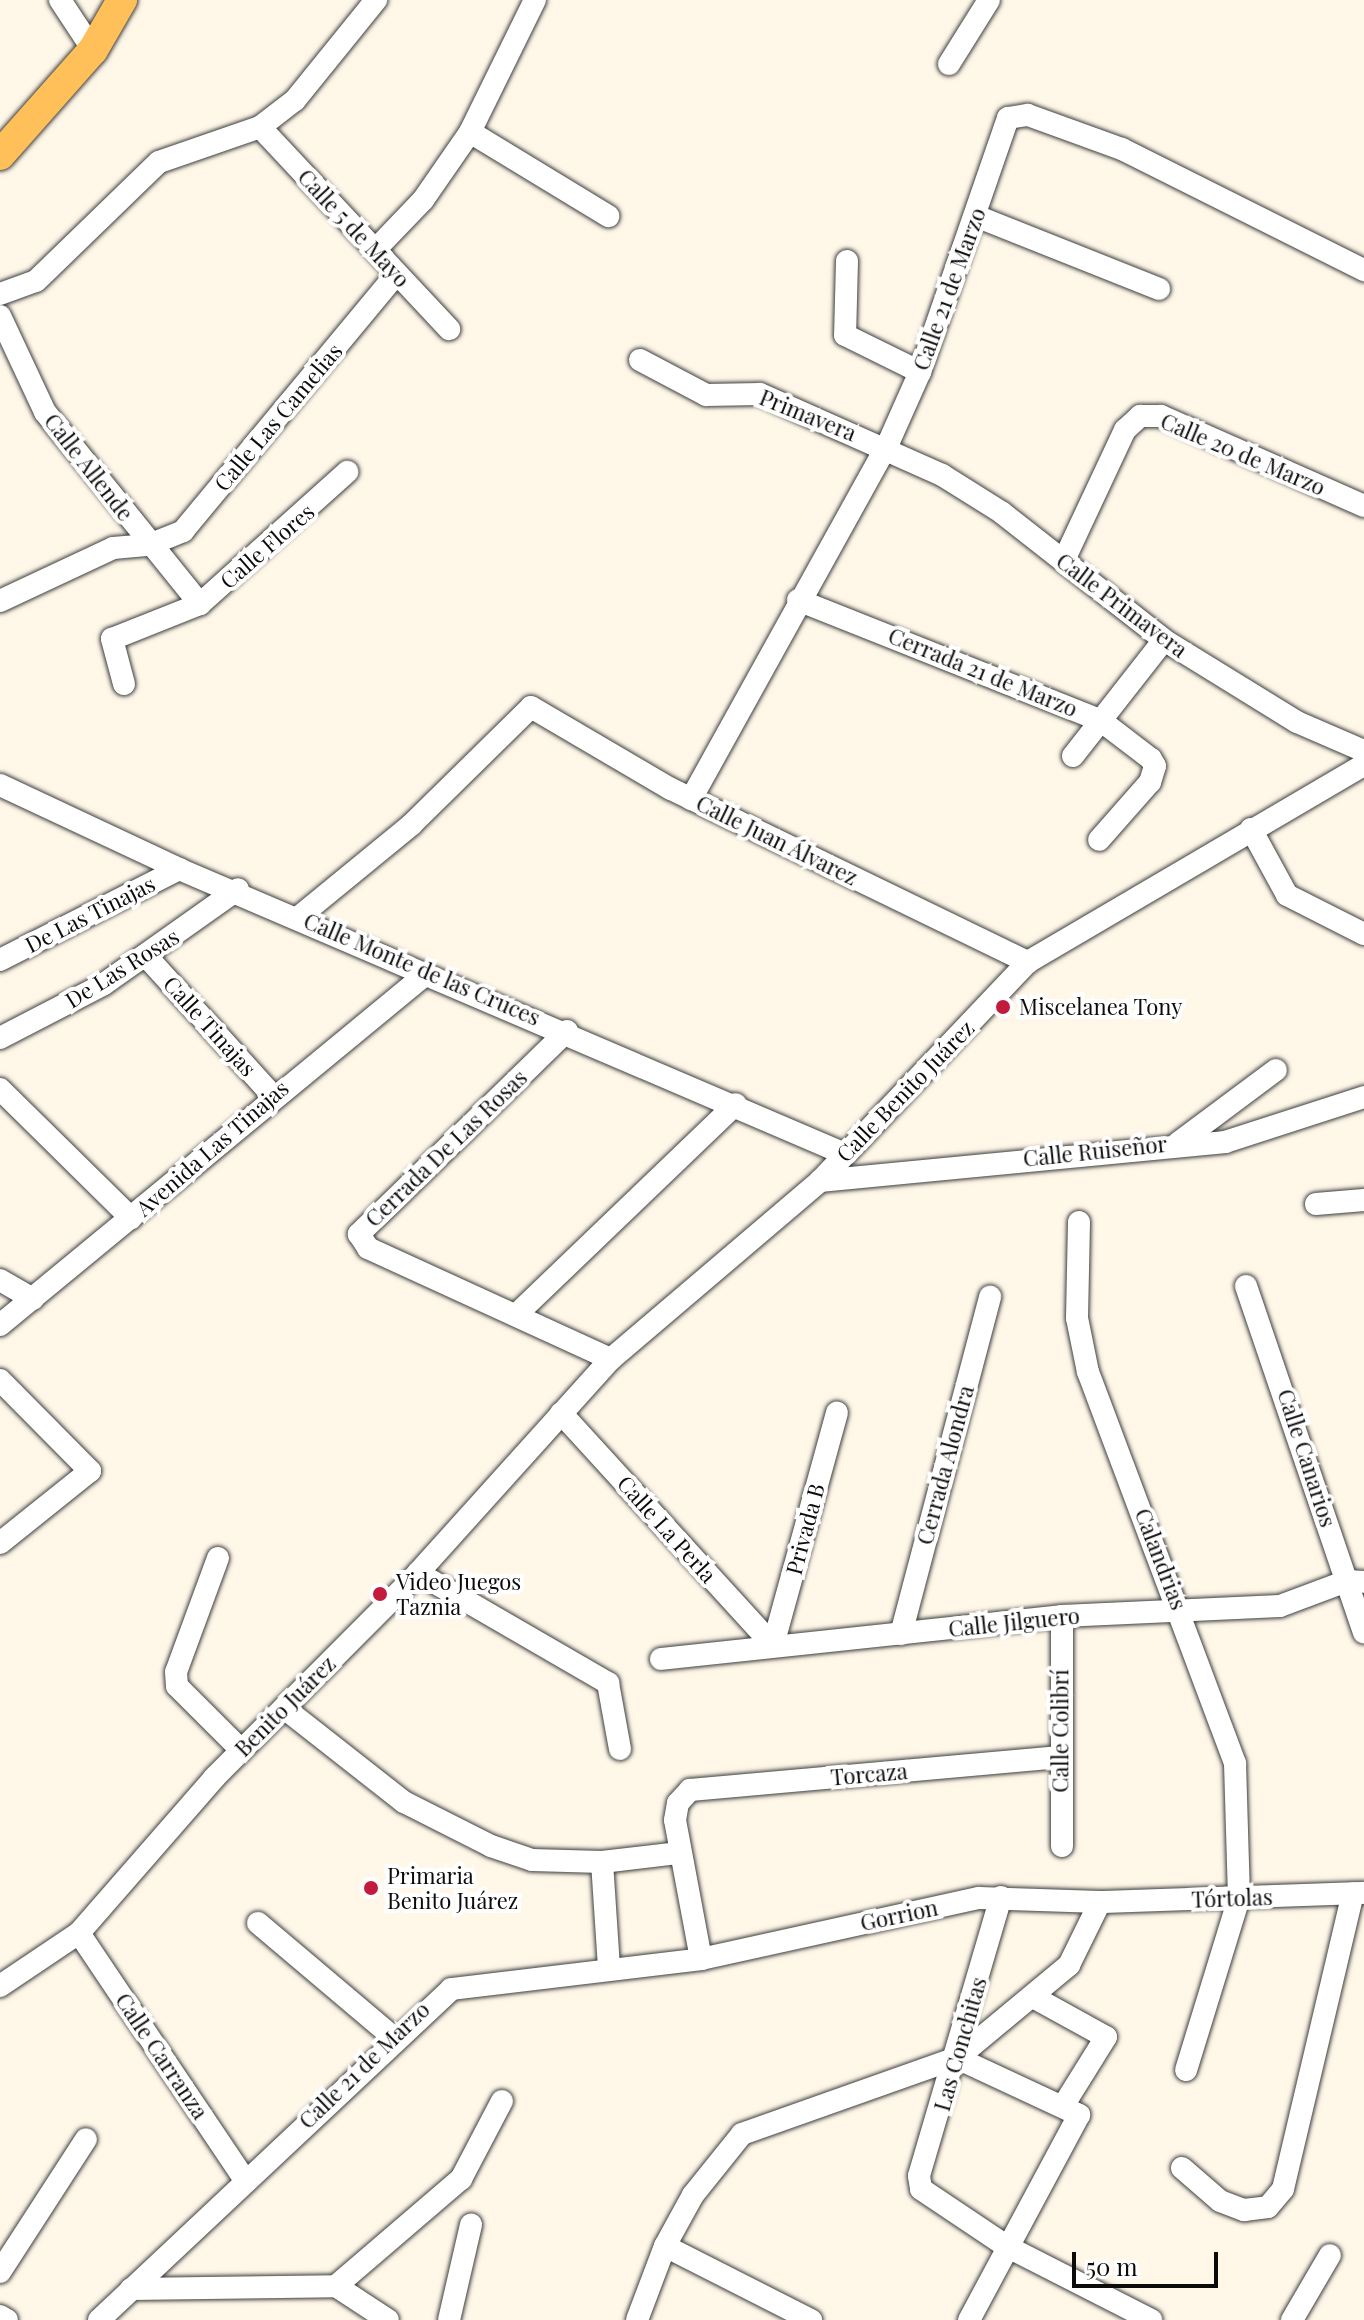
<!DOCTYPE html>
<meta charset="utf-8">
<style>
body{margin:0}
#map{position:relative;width:1364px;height:2320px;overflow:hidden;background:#fff8e9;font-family:"Playfair Display",serif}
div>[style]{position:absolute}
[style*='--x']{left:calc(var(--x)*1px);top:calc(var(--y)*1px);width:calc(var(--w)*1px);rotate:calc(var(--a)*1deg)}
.roads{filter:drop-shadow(0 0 2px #3e3e3e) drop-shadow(0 0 2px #3e3e3e)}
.minor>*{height:22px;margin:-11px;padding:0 11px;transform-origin:11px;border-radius:11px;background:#fff}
.major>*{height:30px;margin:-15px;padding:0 15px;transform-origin:15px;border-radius:15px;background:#ffbf59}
.dots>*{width:22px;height:22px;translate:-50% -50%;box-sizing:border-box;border:4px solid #fff;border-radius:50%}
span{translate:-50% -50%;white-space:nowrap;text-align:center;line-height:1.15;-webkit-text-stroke:8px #fff;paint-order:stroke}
.street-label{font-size:22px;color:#0b0b0b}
.poi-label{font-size:22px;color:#0b0b0b}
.left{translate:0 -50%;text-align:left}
.scale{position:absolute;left:1072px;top:2252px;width:146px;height:36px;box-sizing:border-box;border:4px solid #0b0b0b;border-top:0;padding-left:10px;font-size:24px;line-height:28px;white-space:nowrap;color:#0b0b0b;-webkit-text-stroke:6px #fff;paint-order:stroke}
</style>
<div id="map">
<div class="roads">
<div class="minor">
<i style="--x:60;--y:0;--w:60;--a:56.6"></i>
<i style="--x:949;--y:64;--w:75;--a:-58"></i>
<i style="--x:260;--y:127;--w:277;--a:46.9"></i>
<i style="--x:470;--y:132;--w:162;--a:31.3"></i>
<i style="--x:976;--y:216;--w:197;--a:21.7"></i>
<i style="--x:376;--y:249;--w:68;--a:-46.2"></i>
<i style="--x:423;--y:200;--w:83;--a:-55.3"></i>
<i style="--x:470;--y:132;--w:147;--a:-63.8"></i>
<i style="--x:847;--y:261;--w:74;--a:91.5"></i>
<i style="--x:845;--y:335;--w:84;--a:26.3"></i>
<i style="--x:0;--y:294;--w:38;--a:-20"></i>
<i style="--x:36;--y:281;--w:171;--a:-44.1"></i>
<i style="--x:159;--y:162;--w:107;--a:-19.1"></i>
<i style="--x:260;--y:127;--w:44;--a:-37.6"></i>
<i style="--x:295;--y:100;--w:129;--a:-51"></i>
<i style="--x:0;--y:316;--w:106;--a:64.9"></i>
<i style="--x:45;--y:412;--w:247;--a:51.1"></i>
<i style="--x:640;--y:360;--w:75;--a:27.9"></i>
<i style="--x:706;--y:395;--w:54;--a:-1.1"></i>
<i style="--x:760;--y:394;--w:199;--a:24"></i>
<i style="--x:942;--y:475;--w:70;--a:32.1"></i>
<i style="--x:1001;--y:512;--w:207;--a:38.1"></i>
<i style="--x:1164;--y:640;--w:156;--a:31.7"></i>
<i style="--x:1297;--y:722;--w:73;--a:23.4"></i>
<i style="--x:1064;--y:560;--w:144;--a:-64.9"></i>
<i style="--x:1125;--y:430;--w:21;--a:-43"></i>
<i style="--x:1140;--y:416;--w:21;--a:0"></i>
<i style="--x:1161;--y:416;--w:222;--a:23.9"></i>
<i style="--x:798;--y:600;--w:325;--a:21.7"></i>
<i style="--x:1100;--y:720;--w:64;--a:37.4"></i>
<i style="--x:1151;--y:759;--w:8;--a:60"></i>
<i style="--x:1155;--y:766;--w:17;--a:107"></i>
<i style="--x:1150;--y:782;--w:77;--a:131.3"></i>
<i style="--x:0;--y:601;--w:125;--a:-25.1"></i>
<i style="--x:113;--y:548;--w:36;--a:-5"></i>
<i style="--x:149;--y:545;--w:37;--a:-22"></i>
<i style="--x:183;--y:531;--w:334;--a:-50.3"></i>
<i style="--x:124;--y:684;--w:47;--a:-104.9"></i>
<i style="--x:112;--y:639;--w:95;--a:-21.7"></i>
<i style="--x:200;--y:604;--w:198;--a:-41.9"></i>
<i style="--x:1073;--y:756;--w:147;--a:-51.9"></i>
<i style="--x:0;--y:785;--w:198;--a:25.1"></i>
<i style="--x:179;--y:869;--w:724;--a:23.17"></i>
<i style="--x:691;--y:799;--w:404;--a:-61"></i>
<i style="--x:887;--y:446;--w:81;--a:-66"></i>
<i style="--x:920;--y:372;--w:269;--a:-70.9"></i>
<i style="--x:1008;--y:118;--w:20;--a:-9"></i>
<i style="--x:1028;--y:115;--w:100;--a:19.9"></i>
<i style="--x:1122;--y:149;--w:271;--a:26.6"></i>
<i style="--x:1251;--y:829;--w:75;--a:61.4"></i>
<i style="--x:1287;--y:895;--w:86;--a:26.9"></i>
<i style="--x:300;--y:916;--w:144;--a:-39.3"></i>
<i style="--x:411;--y:825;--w:168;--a:-44.5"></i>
<i style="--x:531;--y:707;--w:162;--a:30.4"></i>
<i style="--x:671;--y:789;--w:397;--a:25.9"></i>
<i style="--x:147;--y:957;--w:186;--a:47.8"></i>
<i style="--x:0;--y:960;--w:201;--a:-26.9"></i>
<i style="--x:567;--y:1031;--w:291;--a:135.7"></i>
<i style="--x:359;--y:1234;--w:17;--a:57"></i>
<i style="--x:368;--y:1248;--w:267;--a:24.6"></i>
<i style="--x:0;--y:1038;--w:117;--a:-27.4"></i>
<i style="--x:104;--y:984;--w:164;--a:-35.3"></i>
<i style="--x:0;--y:1089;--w:184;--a:44.6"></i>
<i style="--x:1178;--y:1143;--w:122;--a:-36.7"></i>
<i style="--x:820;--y:1181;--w:407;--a:-5.5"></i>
<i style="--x:1225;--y:1142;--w:146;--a:-17.9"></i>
<i style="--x:1316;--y:1204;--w:48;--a:-4.8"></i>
<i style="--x:1079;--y:1222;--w:96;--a:91.2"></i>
<i style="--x:1077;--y:1318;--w:55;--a:78.5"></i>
<i style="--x:1088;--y:1372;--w:418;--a:69.4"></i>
<i style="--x:1235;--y:1763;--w:135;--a:88.3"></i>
<i style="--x:1239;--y:1898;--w:180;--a:107.1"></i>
<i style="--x:0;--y:1280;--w:38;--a:30"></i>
<i style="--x:1246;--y:1286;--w:366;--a:71.2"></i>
<i style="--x:517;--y:1314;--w:303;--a:-43.8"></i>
<i style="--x:0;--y:1325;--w:552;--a:-39.49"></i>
<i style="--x:0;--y:1380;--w:128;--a:45.3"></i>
<i style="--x:90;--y:1471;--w:115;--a:141.3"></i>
<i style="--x:561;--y:1413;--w:314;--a:47.6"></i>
<i style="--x:773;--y:1645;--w:241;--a:-74.6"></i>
<i style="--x:218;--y:1558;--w:121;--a:110.2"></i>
<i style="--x:176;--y:1672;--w:14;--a:86"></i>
<i style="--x:177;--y:1686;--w:91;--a:45"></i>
<i style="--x:418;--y:1573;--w:220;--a:30.1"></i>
<i style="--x:608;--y:1683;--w:67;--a:79.7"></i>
<i style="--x:901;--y:1634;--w:349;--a:-75.2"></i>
<i style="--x:661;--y:1659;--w:403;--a:-6.1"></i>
<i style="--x:1062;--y:1616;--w:218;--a:-2.6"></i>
<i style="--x:1280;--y:1606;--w:72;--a:-20.5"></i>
<i style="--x:1347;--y:1581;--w:17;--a:3"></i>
<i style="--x:284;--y:1708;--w:152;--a:38.1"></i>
<i style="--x:404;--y:1802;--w:97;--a:26.8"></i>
<i style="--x:491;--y:1846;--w:43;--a:18.9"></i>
<i style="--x:532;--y:1860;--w:70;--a:1.6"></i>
<i style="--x:602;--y:1862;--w:78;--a:-6.7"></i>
<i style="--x:1062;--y:1846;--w:230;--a:-90"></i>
<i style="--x:602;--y:1862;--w:106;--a:86.2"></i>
<i style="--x:1001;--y:1897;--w:291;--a:106.4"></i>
<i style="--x:919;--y:2176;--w:13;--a:81"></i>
<i style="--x:921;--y:2189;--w:102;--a:33.8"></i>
<i style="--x:1006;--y:2246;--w:163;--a:27"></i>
<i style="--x:258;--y:1923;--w:177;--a:40.2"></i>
<i style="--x:79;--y:1933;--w:296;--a:56.1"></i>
<i style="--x:701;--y:1959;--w:141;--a:-100.6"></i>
<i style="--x:675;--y:1820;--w:17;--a:-80"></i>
<i style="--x:678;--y:1803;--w:18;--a:-47"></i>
<i style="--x:690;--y:1790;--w:369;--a:-5.1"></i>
<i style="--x:0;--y:1986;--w:95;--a:-33.9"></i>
<i style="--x:79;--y:1933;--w:206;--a:-48.9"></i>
<i style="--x:214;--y:1778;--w:289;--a:-45.1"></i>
<i style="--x:418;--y:1573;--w:288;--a:-48"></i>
<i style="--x:611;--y:1359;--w:275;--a:-40.4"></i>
<i style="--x:820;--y:1181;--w:302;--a:-46.5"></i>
<i style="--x:1028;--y:962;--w:389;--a:-30.4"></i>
<i style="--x:1035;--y:1998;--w:81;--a:28.8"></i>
<i style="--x:1106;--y:2037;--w:81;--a:121.9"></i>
<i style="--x:957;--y:2058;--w:135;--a:25"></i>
<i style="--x:1079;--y:2115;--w:233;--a:118.2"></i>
<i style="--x:1182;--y:2168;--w:50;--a:41"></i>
<i style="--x:1220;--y:2201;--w:26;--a:21"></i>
<i style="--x:1244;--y:2210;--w:24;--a:-7"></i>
<i style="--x:1268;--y:2207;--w:23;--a:-50"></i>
<i style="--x:1283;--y:2189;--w:304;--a:-76.7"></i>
<i style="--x:665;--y:2246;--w:164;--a:26.9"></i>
<i style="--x:0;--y:2272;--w:158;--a:-57.1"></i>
<i style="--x:336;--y:2286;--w:165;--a:-40.6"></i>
<i style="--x:461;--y:2179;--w:88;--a:-62.3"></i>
<i style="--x:131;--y:2289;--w:205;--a:-0.8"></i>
<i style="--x:336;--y:2286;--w:62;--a:33.2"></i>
<i style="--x:0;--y:2316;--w:8;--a:30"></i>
<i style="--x:99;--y:2320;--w:483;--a:-43.2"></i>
<i style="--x:451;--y:1989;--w:252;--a:-6.8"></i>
<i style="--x:701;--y:1959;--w:285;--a:-12.4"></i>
<i style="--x:979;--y:1898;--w:121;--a:1.9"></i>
<i style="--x:1100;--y:1902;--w:264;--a:-2"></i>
<i style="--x:449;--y:2320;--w:98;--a:-77"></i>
<i style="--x:637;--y:2320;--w:79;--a:-69.3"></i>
<i style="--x:665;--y:2246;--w:58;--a:-61.2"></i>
<i style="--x:693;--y:2195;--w:78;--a:-51.2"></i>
<i style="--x:742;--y:2134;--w:228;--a:-19.5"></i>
<i style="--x:957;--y:2058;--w:146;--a:-39.7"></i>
<i style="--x:1069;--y:1965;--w:70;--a:-63.8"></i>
<i style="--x:1292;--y:2320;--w:75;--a:-59.7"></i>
</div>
<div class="major">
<i style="--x:0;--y:155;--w:140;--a:-48.5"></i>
<i style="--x:93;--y:50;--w:58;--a:-59.9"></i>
</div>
</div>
<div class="dots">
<i style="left:1003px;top:1007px;background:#c31b3b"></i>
<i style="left:380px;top:1594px;background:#c31b3b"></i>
<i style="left:371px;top:1888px;background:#c31b3b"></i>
</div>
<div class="street-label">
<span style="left:354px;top:228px;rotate:47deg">Calle 5 de Mayo</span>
<span style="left:949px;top:289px;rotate:-70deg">Calle 21 de Marzo</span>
<span style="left:808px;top:415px;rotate:22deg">Primavera</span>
<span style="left:278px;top:417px;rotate:-50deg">Calle Las Camelias</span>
<span style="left:1243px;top:454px;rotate:23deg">Calle 20 de Marzo</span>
<span style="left:89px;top:467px;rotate:52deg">Calle Allende</span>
<span style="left:267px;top:546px;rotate:-41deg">Calle Flores</span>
<span style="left:1122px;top:605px;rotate:37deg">Calle Primavera</span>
<span style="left:983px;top:672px;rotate:22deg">Cerrada 21 de Marzo</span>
<span style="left:777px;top:840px;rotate:26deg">Calle Juan Álvarez</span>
<span style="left:90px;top:914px;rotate:-27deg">De Las Tinajas</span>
<span style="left:122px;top:968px;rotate:-32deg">De Las Rosas</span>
<span style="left:422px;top:969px;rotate:23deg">Calle Monte de las Cruces</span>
<span style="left:210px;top:1026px;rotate:48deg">Calle Tinajas</span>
<span style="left:905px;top:1091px;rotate:-46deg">Calle Benito Juárez</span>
<span style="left:212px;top:1148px;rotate:-41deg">Avenida Las Tinajas</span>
<span style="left:446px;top:1148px;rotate:-44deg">Cerrada De Las Rosas</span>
<span style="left:1095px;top:1151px;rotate:-6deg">Calle Ruiseñor</span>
<span style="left:1307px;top:1458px;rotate:72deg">Calle Canarios</span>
<span style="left:945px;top:1465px;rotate:-75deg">Cerrada Alondra</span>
<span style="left:667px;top:1529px;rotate:48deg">Calle La Perla</span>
<span style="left:805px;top:1529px;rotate:-75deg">Privada B</span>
<span style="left:1161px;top:1559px;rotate:69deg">Calandrias</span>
<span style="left:1014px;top:1622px;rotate:-6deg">Calle Jilguero</span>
<span style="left:285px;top:1706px;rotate:-45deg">Benito Juárez</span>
<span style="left:1060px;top:1731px;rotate:-90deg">Calle Colibrí</span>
<span style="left:869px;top:1774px;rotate:-5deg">Torcaza</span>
<span style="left:1232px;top:1898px;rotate:-2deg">Tórtolas</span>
<span style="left:899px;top:1915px;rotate:-12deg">Gorrion</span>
<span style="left:960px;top:2044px;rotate:-74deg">Las Conchitas</span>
<span style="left:162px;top:2056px;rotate:56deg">Calle Carranza</span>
<span style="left:364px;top:2065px;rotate:-44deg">Calle 21 de Marzo</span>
</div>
<div class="poi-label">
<span class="left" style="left:1019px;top:1007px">Miscelanea Tony</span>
<span class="left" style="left:396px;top:1594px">Video Juegos<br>Taznia</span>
<span class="left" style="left:387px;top:1888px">Primaria<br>Benito Juárez</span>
</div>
<div class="scale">50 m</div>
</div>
